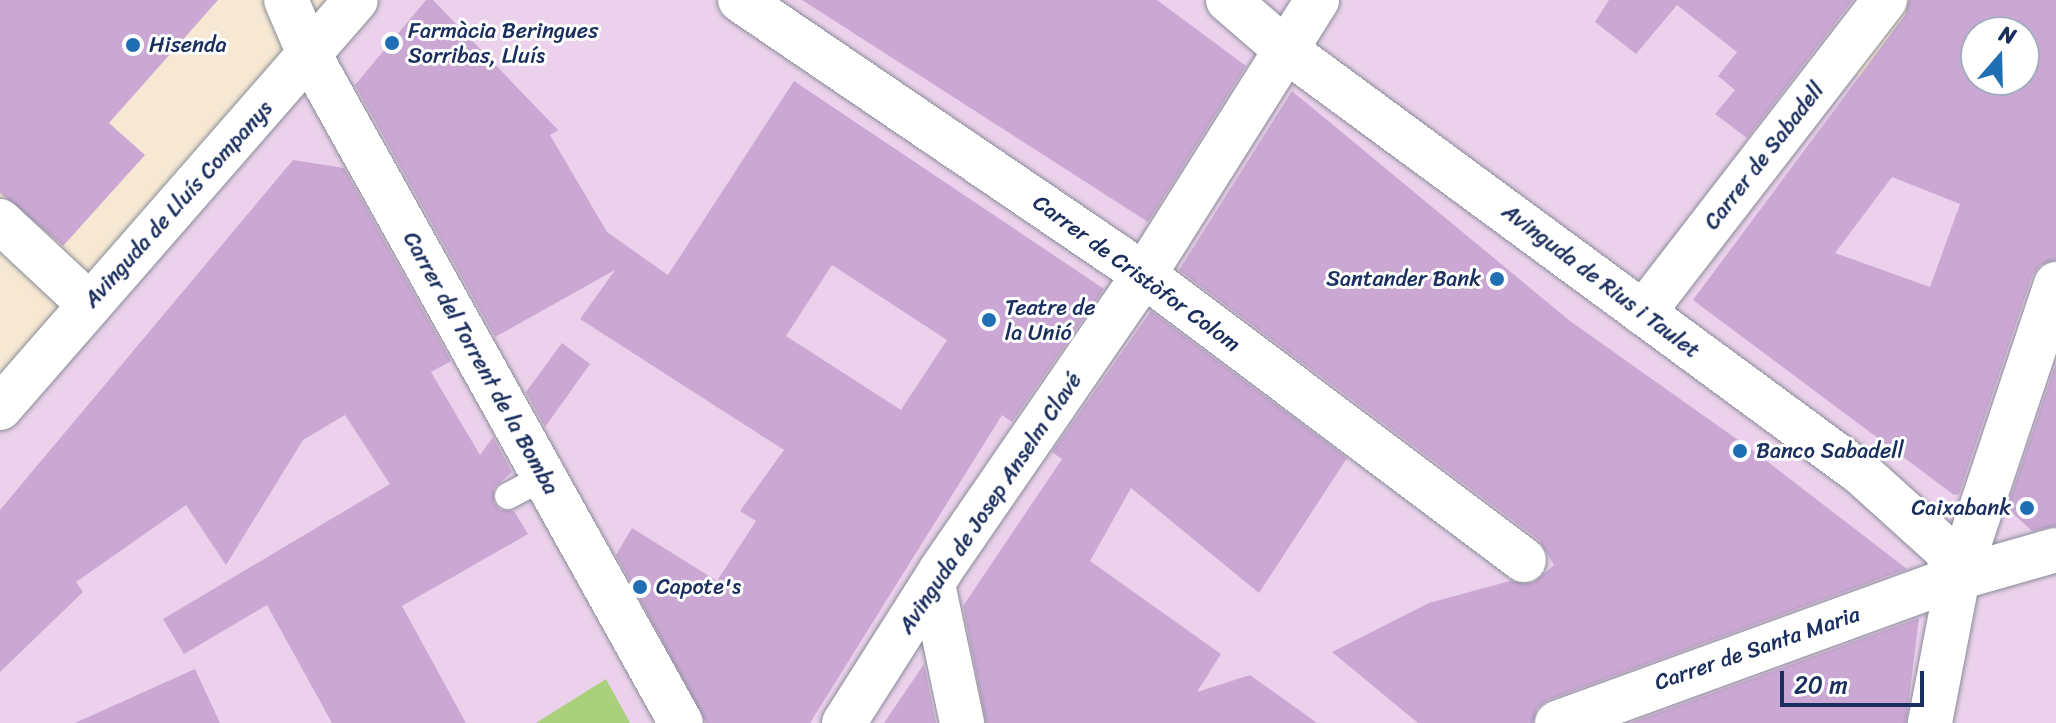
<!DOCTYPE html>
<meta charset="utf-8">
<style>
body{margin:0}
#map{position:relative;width:2056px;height:723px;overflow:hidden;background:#f6e8d2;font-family:Sriracha,sans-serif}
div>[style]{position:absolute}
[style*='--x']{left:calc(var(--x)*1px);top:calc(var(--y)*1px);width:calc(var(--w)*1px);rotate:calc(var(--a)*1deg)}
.built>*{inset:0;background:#ebd1eb}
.green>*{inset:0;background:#a9d07a}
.building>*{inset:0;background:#caa8d3}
.roads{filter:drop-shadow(0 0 2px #888c98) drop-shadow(0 0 2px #888c98)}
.lane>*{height:26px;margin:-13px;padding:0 13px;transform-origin:13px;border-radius:13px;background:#fff}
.street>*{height:44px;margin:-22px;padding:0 22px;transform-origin:22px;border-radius:22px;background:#fff}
.secondary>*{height:44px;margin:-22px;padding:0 22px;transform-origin:22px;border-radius:22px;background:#fff}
.dots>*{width:22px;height:22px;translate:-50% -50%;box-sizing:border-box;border:4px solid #fff;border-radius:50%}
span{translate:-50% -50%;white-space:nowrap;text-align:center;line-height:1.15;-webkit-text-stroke:6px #fff;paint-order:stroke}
.poi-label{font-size:22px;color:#1b2f5e}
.left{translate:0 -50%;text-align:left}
.right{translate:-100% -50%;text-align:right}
.street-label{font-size:22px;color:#1b2f5e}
.north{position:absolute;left:1960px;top:16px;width:80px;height:80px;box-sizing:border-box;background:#fff;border:2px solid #a4acbf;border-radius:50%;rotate:20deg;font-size:22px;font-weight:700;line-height:32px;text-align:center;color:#1b2f5e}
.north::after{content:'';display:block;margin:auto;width:28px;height:36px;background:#1f6fb2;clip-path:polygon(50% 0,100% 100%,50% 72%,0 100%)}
.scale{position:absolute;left:1780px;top:671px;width:144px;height:36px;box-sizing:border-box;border:4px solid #1b2f5e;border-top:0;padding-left:10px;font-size:24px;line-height:28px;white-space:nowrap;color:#1b2f5e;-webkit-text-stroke:6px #fff;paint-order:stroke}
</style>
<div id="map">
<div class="built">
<i style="clip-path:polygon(358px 0,1885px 0,1839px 61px,2056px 223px,2056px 723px,0 723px,0 422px)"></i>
</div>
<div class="green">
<i style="clip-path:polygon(606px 679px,630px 723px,536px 723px)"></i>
</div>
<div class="building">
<i style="clip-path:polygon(0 0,218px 0,109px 123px,145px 155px,63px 246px,0 193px)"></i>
<i style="clip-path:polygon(evenodd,426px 0,433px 0,558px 130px,550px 135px,607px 232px,668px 275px,794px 81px,1104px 289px,1012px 422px,1002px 415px,810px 723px,706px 723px,616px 555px,632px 528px,717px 581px,756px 521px,740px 511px,784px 450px,580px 319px,615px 270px,495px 337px,355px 85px,426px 0,832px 265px,947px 340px,901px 410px,786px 336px,832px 265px)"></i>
<i style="clip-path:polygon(802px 0,1157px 0,1246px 66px,1148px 222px)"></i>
<i style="clip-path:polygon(1609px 0,1853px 0,1747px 138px,1715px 114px,1735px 90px,1718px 76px,1737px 52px,1677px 5px,1636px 54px,1595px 22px)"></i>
<i style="clip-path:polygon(evenodd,1909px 0,2056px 0,2056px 260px,2040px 265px,2032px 276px,1959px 494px,1954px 495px,1693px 300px,1905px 15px,1909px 0,1976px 32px,2024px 32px,2024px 80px,1976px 80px,1976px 32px,1909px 0,1892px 177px,1960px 204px,1930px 287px,1835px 253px,1892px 177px)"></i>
<i style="clip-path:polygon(1292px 91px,1570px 321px,1755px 452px,1907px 569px,1548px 700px,1537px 708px,1533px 723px,1418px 723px,1332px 652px,1429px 603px,1510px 581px,1533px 583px,1554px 565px,1539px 540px,1179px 270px)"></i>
<i style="clip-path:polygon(293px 160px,344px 168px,451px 361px,431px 372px,480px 455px,493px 437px,512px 472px,494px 488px,494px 503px,500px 510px,514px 511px,528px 534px,402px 606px,466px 723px,332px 723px,267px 605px,184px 654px,163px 619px,390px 484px,345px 415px,303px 440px,226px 565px,186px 505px,76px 582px,83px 592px,0 672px,0 510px)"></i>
<i style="clip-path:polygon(1151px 311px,1347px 458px,1259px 593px,1131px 488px,1090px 561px,1221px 654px,1197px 692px,1250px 675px,1317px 723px,986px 723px,963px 606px,1062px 459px,1052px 452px)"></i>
<i style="clip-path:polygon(562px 343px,590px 364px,545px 427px,526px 392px)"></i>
<i style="clip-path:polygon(2056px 363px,2056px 526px,2032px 531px,2007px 508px)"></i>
<i style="clip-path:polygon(1919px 618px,1906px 723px,1630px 723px)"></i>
<i style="clip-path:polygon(924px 664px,936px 723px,884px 723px)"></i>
<i style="clip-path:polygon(195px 669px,220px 723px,75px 723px)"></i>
</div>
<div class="roads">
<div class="lane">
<i style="--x:508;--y:496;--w:41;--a:-27.8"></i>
</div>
<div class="street">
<i style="--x:286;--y:0;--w:61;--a:66.8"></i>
<i style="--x:310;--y:56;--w:763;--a:60.92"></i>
<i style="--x:740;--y:0;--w:489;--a:34.2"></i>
<i style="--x:1144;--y:275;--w:475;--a:36.9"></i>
<i style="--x:0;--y:221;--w:120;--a:43"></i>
<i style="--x:1643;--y:313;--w:396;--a:-52.3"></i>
<i style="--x:1958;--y:577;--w:309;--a:-71.5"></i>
<i style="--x:933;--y:584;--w:142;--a:78.2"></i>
<i style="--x:844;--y:723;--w:181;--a:-57.6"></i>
<i style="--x:941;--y:570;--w:358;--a:-55.5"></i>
<i style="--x:1144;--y:275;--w:325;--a:-57.8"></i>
<i style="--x:1557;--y:723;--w:415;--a:-20"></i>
<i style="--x:1947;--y:581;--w:113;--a:-15.9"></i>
</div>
<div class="secondary">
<i style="--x:1228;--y:0;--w:77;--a:40.8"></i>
<i style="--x:1286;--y:50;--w:714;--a:36.34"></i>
<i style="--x:1861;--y:473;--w:113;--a:42.1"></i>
<i style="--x:1945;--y:549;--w:31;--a:65"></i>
<i style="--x:1958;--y:577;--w:149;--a:100.9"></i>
<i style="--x:0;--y:408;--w:541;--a:-48.89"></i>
</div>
</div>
<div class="dots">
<i style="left:392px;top:43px;background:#1f6fb2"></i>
<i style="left:133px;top:45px;background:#1f6fb2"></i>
<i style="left:1497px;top:279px;background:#1f6fb2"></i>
<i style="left:989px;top:320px;background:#1f6fb2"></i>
<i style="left:1740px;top:451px;background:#1f6fb2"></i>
<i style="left:2027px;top:508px;background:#1f6fb2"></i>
<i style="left:640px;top:587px;background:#1f6fb2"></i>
</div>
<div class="poi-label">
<span class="left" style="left:408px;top:43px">Farmàcia Beringues<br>Sorribas, Lluís</span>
<span class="left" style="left:149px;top:45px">Hisenda</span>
<span class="right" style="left:1481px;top:279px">Santander Bank</span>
<span class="left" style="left:1005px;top:320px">Teatre de<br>la Unió</span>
<span class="left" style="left:1756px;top:451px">Banco Sabadell</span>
<span class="right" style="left:2011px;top:508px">Caixabank</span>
<span class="left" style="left:656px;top:587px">Capote's</span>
</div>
<div class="street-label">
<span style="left:1764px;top:156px;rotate:-52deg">Carrer de Sabadell</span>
<span style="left:178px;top:204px;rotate:-48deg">Avinguda de Lluís Companys</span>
<span style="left:1137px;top:273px;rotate:36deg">Carrer de Cristòfor Colom</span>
<span style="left:1601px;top:281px;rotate:37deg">Avinguda de Rius i Taulet</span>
<span style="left:481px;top:363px;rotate:61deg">Carrer del Torrent de la Bomba</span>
<span style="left:990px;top:503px;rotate:-56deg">Avinguda de Josep Anselm Clavé</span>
<span style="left:1757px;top:648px;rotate:-19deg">Carrer de Santa Maria</span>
</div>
<div class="north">N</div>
<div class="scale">20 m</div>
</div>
